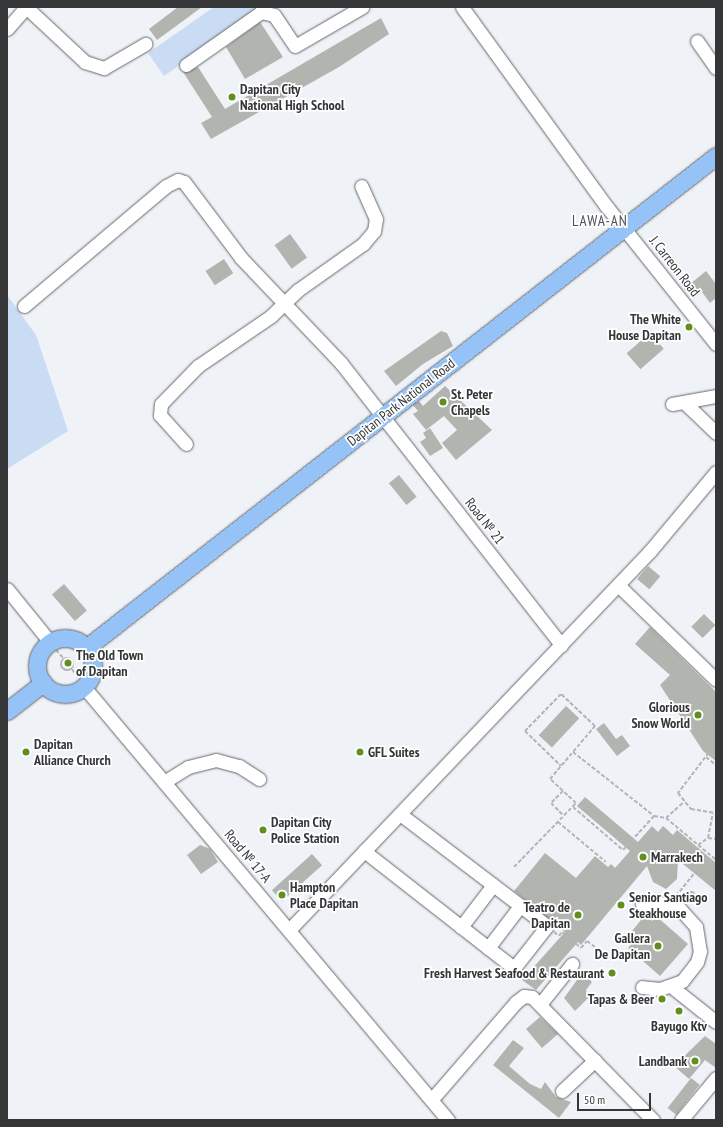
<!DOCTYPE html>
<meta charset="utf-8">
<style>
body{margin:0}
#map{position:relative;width:723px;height:1127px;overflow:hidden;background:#eff2f7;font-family:"PT Sans Narrow",sans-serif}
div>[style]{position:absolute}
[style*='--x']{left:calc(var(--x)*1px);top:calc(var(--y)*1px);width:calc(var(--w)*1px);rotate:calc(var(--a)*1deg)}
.green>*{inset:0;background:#c9dcf3}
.building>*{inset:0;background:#b1b4af;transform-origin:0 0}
.round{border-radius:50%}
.path>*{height:2px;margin-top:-1px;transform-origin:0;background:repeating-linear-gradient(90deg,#b2b5b9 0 4px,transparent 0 6px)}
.path>.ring{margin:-1px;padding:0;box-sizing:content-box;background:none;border:2px solid #b2b5b9;border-radius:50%}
.roads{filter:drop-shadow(0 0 1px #64676b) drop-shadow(0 0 1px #64676b)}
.minor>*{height:13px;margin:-6.5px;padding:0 6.5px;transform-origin:6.5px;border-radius:6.5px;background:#fff}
.major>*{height:17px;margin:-8.5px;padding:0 8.5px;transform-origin:8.5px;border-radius:8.5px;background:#95c2f7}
.major>.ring{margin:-8.5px;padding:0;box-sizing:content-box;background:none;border:17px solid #95c2f7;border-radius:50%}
.dots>*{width:11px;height:11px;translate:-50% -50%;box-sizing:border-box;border:2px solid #fff;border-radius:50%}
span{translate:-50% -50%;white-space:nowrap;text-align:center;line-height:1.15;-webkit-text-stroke:3.5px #fff;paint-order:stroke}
.poi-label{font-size:14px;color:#353638;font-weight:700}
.left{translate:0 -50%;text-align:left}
.right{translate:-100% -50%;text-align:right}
.street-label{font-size:14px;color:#353638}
.neighbourhood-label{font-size:15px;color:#505256;letter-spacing:1px}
.frame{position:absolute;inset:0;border:8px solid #353638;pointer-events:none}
.scale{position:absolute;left:577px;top:1093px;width:74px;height:18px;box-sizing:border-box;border:2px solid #353638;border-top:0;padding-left:5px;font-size:12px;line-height:14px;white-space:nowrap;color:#353638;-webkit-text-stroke:3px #fff;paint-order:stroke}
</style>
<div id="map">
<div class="green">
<i style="clip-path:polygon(214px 7px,262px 7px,164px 76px,148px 53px)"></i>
<i style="clip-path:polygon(7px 295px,36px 335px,68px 431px,7px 469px)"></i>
</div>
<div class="building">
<i style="clip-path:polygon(178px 7px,202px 7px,157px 40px,149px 29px)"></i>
<i style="clip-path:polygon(381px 18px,389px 34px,339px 67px,211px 139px,201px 123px,212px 117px,183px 72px,198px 67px,225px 109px)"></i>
<i style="clip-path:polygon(260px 22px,283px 57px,245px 79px,226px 47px)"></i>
<i style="left:290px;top:234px;width:29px;height:19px;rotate:54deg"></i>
<i style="left:224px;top:259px;width:17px;height:22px;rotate:57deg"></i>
<i style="clip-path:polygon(706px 271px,716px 284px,716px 298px,710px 303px,702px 292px,693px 299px,684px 289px)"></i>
<i style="clip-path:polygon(441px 331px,447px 333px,453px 346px,423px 364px,396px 386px,384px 371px)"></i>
<i style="left:650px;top:333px;width:21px;height:31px;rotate:49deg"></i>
<i style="clip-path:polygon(445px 386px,492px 430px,456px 460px,442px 443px,457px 430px,444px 416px,426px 430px,413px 414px,418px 411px,413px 405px,419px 401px,423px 406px)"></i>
<i style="clip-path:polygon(430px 428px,443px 448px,430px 456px,420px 442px,426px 438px,423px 433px)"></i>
<i style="left:399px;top:475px;width:28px;height:13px;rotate:51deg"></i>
<i style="left:648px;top:566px;width:16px;height:17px;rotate:40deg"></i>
<i style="left:64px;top:584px;width:35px;height:16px;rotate:49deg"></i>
<i style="left:704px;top:614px;width:16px;height:18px;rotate:45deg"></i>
<i style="clip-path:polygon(650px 627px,716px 692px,716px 761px,703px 751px,660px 685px,670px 675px,635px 644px)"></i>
<i style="left:566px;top:706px;width:18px;height:40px;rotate:43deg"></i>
<i style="clip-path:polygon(604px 723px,616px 739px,622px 735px,630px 746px,617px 756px,596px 729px)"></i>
<i style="clip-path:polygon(585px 797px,638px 842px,652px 826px,658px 832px,663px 826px,673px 835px,677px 830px,716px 863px,716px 891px,678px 860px,677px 879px,666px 889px,653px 882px,647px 866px,581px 945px,578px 942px,536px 990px,522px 980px,565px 932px,514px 891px,545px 853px,576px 878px,595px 856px,608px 867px,611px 864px,615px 868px,630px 851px,577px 806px)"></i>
<i style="clip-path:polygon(200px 845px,210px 849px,218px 862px,201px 874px,187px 855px)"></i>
<i style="left:312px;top:854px;width:15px;height:54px;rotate:48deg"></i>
<i class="round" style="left:686px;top:891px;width:10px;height:10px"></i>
<i style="clip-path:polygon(645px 915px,652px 921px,656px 916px,688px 944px,660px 976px,628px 948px,634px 941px,628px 936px)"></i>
<i style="clip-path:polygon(582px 973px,592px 982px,586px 990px,588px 998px,575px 1011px,564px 998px)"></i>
<i style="clip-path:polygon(540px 1017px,558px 1034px,542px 1048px,526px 1029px)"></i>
<i style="clip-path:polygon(705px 1036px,716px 1044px,716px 1068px,705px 1060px,689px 1079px,674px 1066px)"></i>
<i style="clip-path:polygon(513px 1040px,524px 1048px,509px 1066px,530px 1084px,541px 1089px,545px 1082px,556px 1097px,571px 1102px,559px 1118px,493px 1065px)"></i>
<i style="left:691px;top:1078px;width:11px;height:38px;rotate:38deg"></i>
</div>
<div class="path">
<i style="--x:56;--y:650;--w:12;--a:48"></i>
<i class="ring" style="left:61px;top:658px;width:10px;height:10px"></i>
<i style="--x:72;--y:669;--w:11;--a:56"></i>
<i style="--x:716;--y:743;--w:63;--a:127.2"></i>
<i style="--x:678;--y:793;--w:21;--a:51"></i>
<i style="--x:691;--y:809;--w:25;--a:9"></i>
<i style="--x:573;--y:752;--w:103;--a:38.3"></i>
<i style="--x:654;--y:816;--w:12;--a:9"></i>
<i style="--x:666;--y:818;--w:65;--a:40"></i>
<i style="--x:706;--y:757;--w:13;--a:39"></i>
<i style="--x:563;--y:791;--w:17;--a:135"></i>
<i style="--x:551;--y:803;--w:18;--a:45"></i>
<i style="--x:573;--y:807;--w:66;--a:40.7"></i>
<i style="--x:623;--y:850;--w:46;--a:-47.6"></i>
<i style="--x:666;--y:818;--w:24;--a:-42"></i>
<i style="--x:558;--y:822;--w:62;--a:39.8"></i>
<i style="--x:708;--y:838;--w:8;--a:7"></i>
<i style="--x:698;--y:845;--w:12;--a:-35"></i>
<i style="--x:708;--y:838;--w:25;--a:-79"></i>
<i style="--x:514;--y:867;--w:89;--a:-45.9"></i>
<i style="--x:576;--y:803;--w:35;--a:-137"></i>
<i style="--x:550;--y:779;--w:70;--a:-49.7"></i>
<i style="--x:595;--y:726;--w:47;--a:-136.7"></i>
<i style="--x:561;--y:694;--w:52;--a:134.2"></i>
<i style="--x:525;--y:731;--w:50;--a:44.2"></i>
<i style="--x:676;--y:896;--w:28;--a:-51"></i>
<i style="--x:554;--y:932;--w:6;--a:39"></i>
<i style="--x:559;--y:936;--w:5;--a:-53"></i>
<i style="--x:562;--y:932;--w:25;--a:40"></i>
<i style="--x:581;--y:948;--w:9;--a:-49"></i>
<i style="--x:587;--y:941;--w:26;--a:37"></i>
</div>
<div class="roads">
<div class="minor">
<i style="--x:462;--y:7;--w:247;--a:54.1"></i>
<i style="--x:607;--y:207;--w:175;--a:51.5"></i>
<i style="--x:7;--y:29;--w:29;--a:-49"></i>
<i style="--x:26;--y:7;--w:81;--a:43"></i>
<i style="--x:85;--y:62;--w:20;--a:18"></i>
<i style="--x:104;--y:68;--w:48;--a:-30.3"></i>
<i style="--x:697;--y:41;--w:33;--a:55"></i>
<i style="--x:186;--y:65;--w:92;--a:-35.2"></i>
<i style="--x:261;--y:12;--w:13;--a:13"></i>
<i style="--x:274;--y:15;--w:37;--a:56"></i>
<i style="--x:295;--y:46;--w:78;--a:-30.2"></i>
<i style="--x:24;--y:306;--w:186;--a:-40.2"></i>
<i style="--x:166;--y:186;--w:13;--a:-27"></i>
<i style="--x:178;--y:180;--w:6;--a:18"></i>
<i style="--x:184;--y:182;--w:95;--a:53.1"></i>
<i style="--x:241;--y:258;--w:145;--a:46.4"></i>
<i style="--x:341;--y:363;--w:358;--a:52"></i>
<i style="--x:672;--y:404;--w:45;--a:-10.3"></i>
<i style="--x:686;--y:404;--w:42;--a:44"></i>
<i style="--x:186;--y:444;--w:39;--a:-132"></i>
<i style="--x:160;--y:415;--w:11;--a:-85"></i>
<i style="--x:161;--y:404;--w:53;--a:-45.8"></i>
<i style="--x:198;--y:366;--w:88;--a:-34.4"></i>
<i style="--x:271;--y:316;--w:37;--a:-44"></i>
<i style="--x:298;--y:290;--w:80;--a:-35.3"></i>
<i style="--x:363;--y:244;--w:17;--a:-50"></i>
<i style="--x:374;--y:231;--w:12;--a:-81"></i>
<i style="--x:376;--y:219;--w:36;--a:-114"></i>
<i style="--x:618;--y:585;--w:136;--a:44.1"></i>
<i style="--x:7;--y:589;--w:68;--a:50.9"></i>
<i style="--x:84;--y:687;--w:566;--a:49.95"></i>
<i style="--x:164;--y:782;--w:28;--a:-32"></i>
<i style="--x:188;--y:767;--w:29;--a:-14"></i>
<i style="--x:216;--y:760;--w:24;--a:15"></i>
<i style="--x:239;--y:766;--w:24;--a:33"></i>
<i style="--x:364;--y:851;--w:190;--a:38"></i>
<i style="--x:514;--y:968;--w:53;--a:-51.8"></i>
<i style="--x:547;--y:926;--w:185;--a:-142.7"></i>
<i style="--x:642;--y:904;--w:14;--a:-8"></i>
<i style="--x:656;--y:902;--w:25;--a:16"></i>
<i style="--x:680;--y:909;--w:24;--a:48"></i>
<i style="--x:696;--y:927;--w:24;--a:81"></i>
<i style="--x:700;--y:951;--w:11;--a:105"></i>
<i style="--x:697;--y:962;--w:24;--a:128"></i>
<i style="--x:682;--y:981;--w:23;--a:160"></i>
<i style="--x:660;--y:989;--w:18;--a:-174"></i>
<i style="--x:461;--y:927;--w:53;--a:-52.7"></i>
<i style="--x:289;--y:930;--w:523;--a:-46.39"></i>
<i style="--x:650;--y:551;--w:103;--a:-50.1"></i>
<i style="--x:488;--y:948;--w:53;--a:-52.7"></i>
<i style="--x:672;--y:987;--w:56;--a:38.5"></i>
<i style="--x:541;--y:1003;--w:50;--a:-51.5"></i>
<i style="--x:562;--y:1091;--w:45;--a:-43.2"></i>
<i style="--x:432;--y:1099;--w:128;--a:-49.1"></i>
<i style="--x:516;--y:1002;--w:10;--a:-37"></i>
<i style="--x:524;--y:996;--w:8;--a:7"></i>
<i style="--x:532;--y:997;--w:173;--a:45.5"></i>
<i style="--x:681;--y:1120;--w:55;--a:-50.2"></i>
</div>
<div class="major">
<i class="ring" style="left:37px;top:638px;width:39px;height:39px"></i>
<i style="--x:86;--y:648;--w:799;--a:-37.99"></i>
<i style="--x:7;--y:711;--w:46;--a:-37.9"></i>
</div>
</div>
<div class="dots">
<i style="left:232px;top:97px;background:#628e1f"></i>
<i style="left:689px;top:327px;background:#628e1f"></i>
<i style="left:443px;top:402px;background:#628e1f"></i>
<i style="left:68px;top:663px;background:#628e1f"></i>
<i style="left:698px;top:715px;background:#628e1f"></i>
<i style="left:26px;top:752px;background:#628e1f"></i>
<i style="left:360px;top:752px;background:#628e1f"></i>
<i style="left:263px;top:830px;background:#628e1f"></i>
<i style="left:643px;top:857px;background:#628e1f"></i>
<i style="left:282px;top:895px;background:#628e1f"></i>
<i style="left:621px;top:905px;background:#628e1f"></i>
<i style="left:578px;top:915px;background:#628e1f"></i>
<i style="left:658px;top:946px;background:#628e1f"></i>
<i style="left:612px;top:973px;background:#628e1f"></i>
<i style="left:662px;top:999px;background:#628e1f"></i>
<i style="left:679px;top:1011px;background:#628e1f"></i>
<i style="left:695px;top:1061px;background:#628e1f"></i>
</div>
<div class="poi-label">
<span class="left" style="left:240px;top:97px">Dapitan City<br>National High School</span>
<span class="right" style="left:681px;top:327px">The White<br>House Dapitan</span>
<span class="left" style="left:451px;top:402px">St. Peter<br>Chapels</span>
<span class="left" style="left:76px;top:663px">The Old Town<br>of Dapitan</span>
<span class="right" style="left:690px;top:715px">Glorious<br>Snow World</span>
<span class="left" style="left:34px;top:752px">Dapitan<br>Alliance Church</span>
<span class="left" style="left:368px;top:752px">GFL Suites</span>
<span class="left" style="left:271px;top:830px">Dapitan City<br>Police Station</span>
<span class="left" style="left:651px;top:857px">Marrakech</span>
<span class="left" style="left:290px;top:895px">Hampton<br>Place Dapitan</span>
<span class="left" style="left:629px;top:905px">Senior Santiago<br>Steakhouse</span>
<span class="right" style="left:570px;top:915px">Teatro de<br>Dapitan</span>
<span class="right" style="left:650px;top:946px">Gallera<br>De Dapitan</span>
<span class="right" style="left:604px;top:973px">Fresh Harvest Seafood &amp; Restaurant</span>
<span class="right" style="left:654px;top:999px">Tapas &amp; Beer</span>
<span style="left:679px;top:1026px">Bayugo Ktv</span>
<span class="right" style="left:687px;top:1061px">Landbank</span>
</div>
<div class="street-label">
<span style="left:675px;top:266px;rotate:52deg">J. Carreon Road</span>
<span style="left:401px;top:402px;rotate:-38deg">Dapitan Park National Road</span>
<span style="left:485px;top:521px;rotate:52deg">Road № 21</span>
<span style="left:248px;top:856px;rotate:50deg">Road № 17-A</span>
</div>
<div class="neighbourhood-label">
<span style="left:600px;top:221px">LAWA-AN</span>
</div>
<div class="frame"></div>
<div class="scale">50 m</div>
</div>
